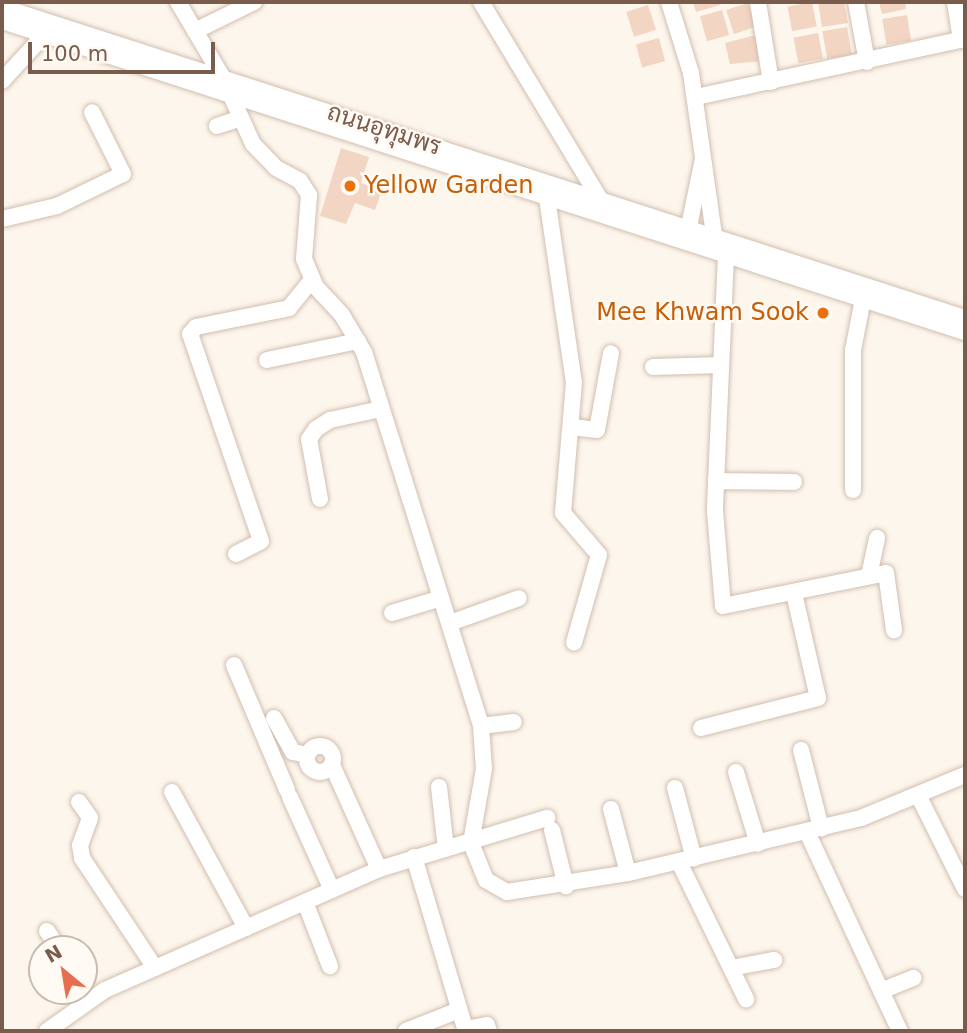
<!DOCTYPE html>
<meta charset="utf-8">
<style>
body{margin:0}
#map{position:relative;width:967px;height:1033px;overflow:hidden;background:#fdf6ec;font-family:"DejaVu Sans",Sarabun,sans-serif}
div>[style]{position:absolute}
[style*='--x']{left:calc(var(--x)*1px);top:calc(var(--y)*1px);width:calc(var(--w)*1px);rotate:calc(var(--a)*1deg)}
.building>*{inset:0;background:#f3d5c3;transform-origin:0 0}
.roads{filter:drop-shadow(0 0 2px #d1beb0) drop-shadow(0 0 2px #d1beb0)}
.minor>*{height:16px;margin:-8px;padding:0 8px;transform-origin:8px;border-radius:8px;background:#fff}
.minor>.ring{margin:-8px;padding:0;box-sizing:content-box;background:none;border:16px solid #fff;border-radius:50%}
.dots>*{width:19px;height:19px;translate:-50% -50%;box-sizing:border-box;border:4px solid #fffaf3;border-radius:50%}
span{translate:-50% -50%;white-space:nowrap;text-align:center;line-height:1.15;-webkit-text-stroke:5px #fffaf3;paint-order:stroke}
.street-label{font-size:24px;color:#7a5c4d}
.food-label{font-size:24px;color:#c56008}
.left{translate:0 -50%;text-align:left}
.right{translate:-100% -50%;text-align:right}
.frame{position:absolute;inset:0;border:4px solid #7a5c4d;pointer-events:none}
.north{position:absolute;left:28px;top:935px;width:70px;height:70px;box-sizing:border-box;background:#fffaf3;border:2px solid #cabbb1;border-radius:50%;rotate:330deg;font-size:19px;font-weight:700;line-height:28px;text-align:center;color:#7a5c4d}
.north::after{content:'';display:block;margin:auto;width:24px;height:32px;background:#e76f51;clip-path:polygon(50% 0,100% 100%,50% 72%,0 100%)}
.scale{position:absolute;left:28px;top:42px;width:187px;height:32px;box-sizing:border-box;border:4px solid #7a5c4d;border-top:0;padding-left:9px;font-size:21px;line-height:24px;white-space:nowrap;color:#7a5c4d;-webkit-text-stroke:5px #fffaf3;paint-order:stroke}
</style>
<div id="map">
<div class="building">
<i style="clip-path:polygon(693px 2px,719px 2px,720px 5px,696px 12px)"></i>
<i style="left:812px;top:2px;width:25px;height:25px;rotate:79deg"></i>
<i style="clip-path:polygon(818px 2px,844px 2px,848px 23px,822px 27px)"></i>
<i style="clip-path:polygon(879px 2px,905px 2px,906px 9px,882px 14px)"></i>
<i style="left:748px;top:3px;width:25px;height:23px;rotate:72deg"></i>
<i style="left:648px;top:5px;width:26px;height:23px;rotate:72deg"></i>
<i style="left:722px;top:10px;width:26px;height:23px;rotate:74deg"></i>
<i style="left:907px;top:15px;width:26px;height:25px;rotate:81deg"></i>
<i style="left:847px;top:27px;width:28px;height:25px;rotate:80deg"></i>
<i style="left:818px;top:33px;width:26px;height:25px;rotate:79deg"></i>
<i style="clip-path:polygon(756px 35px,763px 61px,730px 64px,725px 43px)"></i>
<i style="left:659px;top:38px;width:24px;height:24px;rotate:75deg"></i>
<i style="clip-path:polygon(341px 148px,369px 157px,361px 183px,382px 190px,375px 210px,355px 203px,346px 224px,320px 216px)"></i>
</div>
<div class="roads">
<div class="minor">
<i style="--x:178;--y:2;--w:88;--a:59.4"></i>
<i style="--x:223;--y:78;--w:72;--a:65.6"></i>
<i style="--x:253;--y:144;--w:33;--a:46"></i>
<i style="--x:276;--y:168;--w:27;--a:28"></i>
<i style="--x:300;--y:181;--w:17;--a:57"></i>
<i style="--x:309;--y:195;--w:64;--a:94.5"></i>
<i style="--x:304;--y:259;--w:30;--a:67"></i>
<i style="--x:316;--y:287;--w:38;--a:47"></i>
<i style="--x:342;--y:315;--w:43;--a:59.3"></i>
<i style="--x:364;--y:352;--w:392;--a:72.6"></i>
<i style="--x:481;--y:726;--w:43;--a:86"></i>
<i style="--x:484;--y:769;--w:75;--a:100"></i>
<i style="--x:471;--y:843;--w:40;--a:68"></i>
<i style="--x:486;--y:880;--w:24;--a:30"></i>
<i style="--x:507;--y:892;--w:122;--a:-8.9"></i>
<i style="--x:628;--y:873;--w:239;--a:-13.3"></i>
<i style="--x:861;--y:818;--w:113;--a:-22.5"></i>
<i style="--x:481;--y:2;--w:232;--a:58.9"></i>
<i style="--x:669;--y:2;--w:74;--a:72.8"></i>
<i style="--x:691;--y:73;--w:164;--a:81.9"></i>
<i style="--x:758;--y:2;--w:81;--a:80.8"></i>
<i style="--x:856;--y:2;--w:61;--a:79.6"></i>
<i style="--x:955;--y:2;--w:38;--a:81"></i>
<i style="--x:2;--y:7;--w:1012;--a:17.9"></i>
<i style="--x:2;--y:21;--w:1012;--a:17.9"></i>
<i style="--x:195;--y:31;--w:66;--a:-26.2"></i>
<i style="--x:2;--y:81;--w:62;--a:-47.6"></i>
<i style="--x:696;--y:97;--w:275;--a:-12.2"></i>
<i style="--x:217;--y:126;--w:22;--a:-18"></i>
<i style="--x:547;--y:198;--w:186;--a:81.7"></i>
<i style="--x:574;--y:382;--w:131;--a:94.8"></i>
<i style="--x:563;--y:513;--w:55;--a:49.4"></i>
<i style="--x:599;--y:555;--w:91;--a:105.9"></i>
<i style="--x:2;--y:219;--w:57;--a:-13.3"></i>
<i style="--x:57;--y:206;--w:73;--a:-25.9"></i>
<i style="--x:123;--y:174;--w:69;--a:-116.6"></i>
<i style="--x:689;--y:226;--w:68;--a:-78.2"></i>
<i style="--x:726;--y:255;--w:256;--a:92.5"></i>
<i style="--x:715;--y:511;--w:95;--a:85.2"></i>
<i style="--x:723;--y:606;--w:166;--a:-11.4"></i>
<i style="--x:886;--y:573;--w:58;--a:82"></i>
<i style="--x:267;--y:360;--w:93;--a:-11.8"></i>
<i style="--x:653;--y:367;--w:68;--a:-1.7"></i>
<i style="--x:572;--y:427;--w:25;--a:7"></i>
<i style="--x:597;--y:430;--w:78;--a:-79.7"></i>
<i style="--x:716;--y:481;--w:78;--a:0.7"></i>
<i style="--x:853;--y:490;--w:140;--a:-90"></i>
<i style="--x:853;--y:350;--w:52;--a:-78.9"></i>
<i style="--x:320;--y:499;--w:61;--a:-100.4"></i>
<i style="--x:309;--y:439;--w:12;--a:-55"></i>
<i style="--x:316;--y:429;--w:17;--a:-33"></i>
<i style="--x:330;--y:420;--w:52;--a:-12.2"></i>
<i style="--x:236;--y:554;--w:28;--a:-27"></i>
<i style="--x:261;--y:541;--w:219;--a:-108.9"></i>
<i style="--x:190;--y:334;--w:9;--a:-49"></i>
<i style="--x:196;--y:327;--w:95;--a:-11.5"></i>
<i style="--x:289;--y:308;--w:36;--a:-51"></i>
<i style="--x:869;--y:576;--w:39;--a:-78"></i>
<i style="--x:392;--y:613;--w:51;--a:-17"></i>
<i style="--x:450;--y:623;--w:73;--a:-19.9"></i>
<i style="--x:234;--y:665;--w:136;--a:67"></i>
<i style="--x:274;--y:718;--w:39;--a:61"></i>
<i style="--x:293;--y:752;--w:14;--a:12"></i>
<i style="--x:481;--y:726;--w:33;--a:-7"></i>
<i style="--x:701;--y:728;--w:121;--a:-14.4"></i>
<i style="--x:818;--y:698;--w:108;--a:-102.9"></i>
<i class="ring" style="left:307px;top:746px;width:10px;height:10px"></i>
<i style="--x:801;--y:750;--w:81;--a:75.6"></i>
<i style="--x:332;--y:765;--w:114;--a:65.7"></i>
<i style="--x:736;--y:772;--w:75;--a:73"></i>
<i style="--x:439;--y:787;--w:62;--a:83.6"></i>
<i style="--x:675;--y:788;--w:73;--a:75"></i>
<i style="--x:172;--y:792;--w:155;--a:61.4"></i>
<i style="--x:290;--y:797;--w:102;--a:65.7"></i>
<i style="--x:919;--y:797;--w:103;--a:63.4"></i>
<i style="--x:79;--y:802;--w:19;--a:55"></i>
<i style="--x:90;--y:818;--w:29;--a:110"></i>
<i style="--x:80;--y:845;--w:13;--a:81"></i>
<i style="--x:82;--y:858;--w:132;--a:56.4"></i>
<i style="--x:611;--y:809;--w:66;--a:75.1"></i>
<i style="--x:552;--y:830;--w:58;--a:76"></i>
<i style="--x:807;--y:832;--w:220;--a:65"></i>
<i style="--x:414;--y:857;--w:182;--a:73.4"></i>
<i style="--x:679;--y:862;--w:153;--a:63.9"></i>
<i style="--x:305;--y:902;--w:69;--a:68.7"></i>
<i style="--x:47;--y:931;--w:22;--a:56"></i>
<i style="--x:731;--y:968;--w:44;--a:-10.5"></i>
<i style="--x:881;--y:991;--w:35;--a:-22"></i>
<i style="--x:466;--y:1029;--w:21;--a:-11"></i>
<i style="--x:487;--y:1025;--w:6;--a:72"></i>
<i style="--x:47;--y:1031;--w:71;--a:-35.3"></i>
<i style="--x:105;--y:990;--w:300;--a:-23.8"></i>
<i style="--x:379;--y:869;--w:176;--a:-16.9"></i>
<i style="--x:406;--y:1031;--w:57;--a:-21.6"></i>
</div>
</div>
<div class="dots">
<i style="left:350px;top:186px;background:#e8710a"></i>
<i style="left:823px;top:313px;background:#e8710a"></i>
</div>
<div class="street-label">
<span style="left:384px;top:130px;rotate:18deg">ถนนอุทุมพร</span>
</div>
<div class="food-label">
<span class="left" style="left:364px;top:186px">Yellow Garden</span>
<span class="right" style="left:809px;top:313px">Mee Khwam Sook</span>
</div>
<div class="frame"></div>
<div class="north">N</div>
<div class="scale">100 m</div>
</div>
